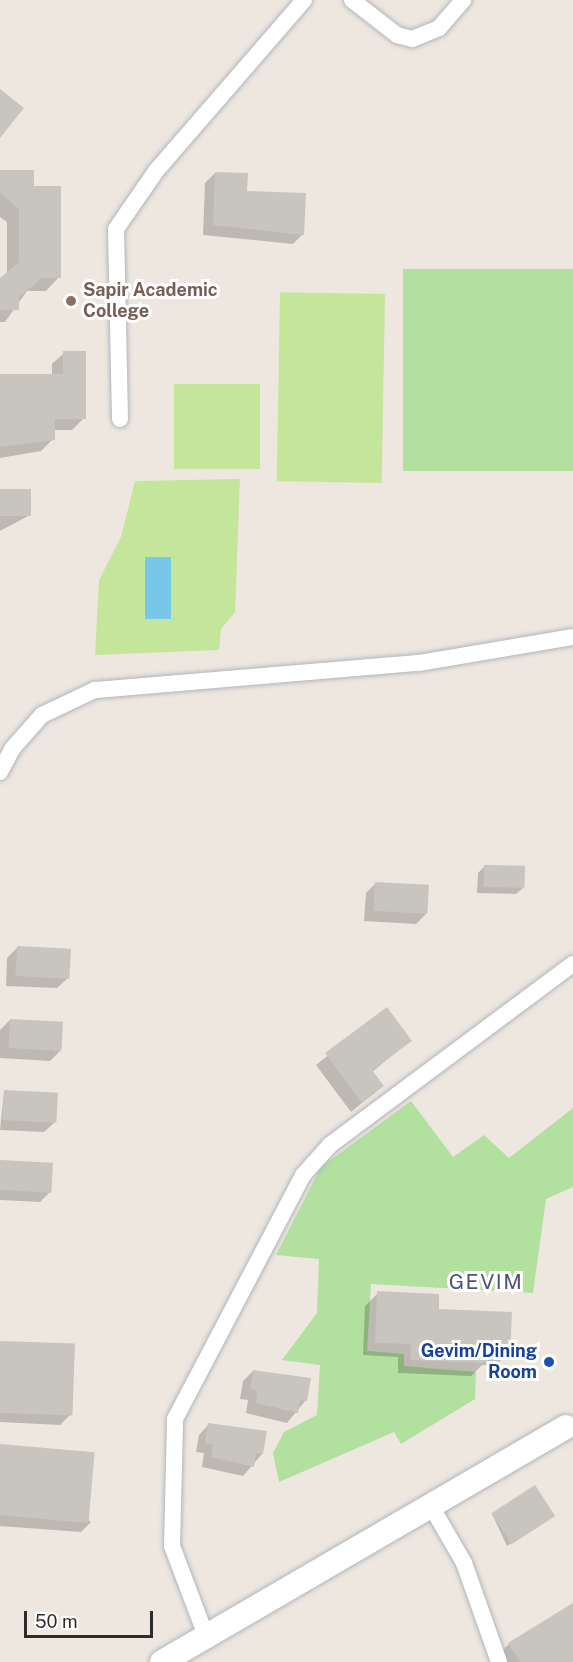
<!DOCTYPE html>
<style>
body{margin:0}
#map{position:relative;width:573px;height:1662px;overflow:hidden;background:#ede7df;font-family:"Public Sans",sans-serif}
div>[style]{position:absolute}
[style*='--x']{left:calc(var(--x)*1px);top:calc(var(--y)*1px);width:calc(var(--w)*1px);rotate:calc(var(--a)*1deg)}
.green>*{inset:0;background:#b2e09f;transform-origin:0 0}
.pitch>*{inset:0;background:#c4e69b;transform-origin:0 0}
.water>*{inset:0;background:#78c6e8;transform-origin:0 0}
.shadow>*{inset:0;background:#0003}
.building>*{inset:0;background:#c8c4be;transform-origin:0 0}
.roads{filter:drop-shadow(0 0 2px #b2b5be) drop-shadow(0 0 2px #b2b5be)}
.street>*{height:16px;margin:-8px;padding:0 8px;transform-origin:8px;border-radius:8px;background:#fff}
.secondary>*{height:24px;margin:-12px;padding:0 12px;transform-origin:12px;border-radius:12px;background:#fff}
.dots>*{width:16px;height:16px;translate:-50% -50%;box-sizing:border-box;border:3px solid #fff;border-radius:50%}
span{translate:-50% -50%;white-space:nowrap;text-align:center;line-height:1.15;-webkit-text-stroke:6px #fff;paint-order:stroke}
.education-label{font-size:18px;color:#785e54;font-weight:700}
.left{translate:0 -50%;text-align:left}
.transit-label{font-size:18px;color:#164399;font-weight:700}
.right{translate:-100% -50%;text-align:right}
.quarter-label{font-size:21px;color:#4e547b;letter-spacing:1.5px}
.scale{position:absolute;left:24px;top:1611px;width:129px;height:27px;box-sizing:border-box;border:3px solid #2c2c2c;border-top:0;padding-left:8px;font-size:18px;line-height:21px;white-space:nowrap;color:#2c2c2c;-webkit-text-stroke:4px #fff;paint-order:stroke}
</style>
<div id="map">
<div class="green">
<i style="left:573px;top:269px;width:202px;height:170px;rotate:90deg"></i>
<i style="clip-path:polygon(411px 1101px,453px 1157px,484px 1135px,509px 1158px,573px 1108px,573px 1187px,546px 1199px,533px 1293px,371px 1284px,367px 1351px,404px 1354px,404px 1366px,476px 1372px,475px 1399px,401px 1444px,394px 1432px,279px 1482px,273px 1453px,284px 1432px,317px 1415px,320px 1365px,282px 1360px,317px 1313px,319px 1259px,276px 1255px,321px 1167px)"></i>
</div>
<div class="pitch">
<i style="left:385px;top:294px;width:189px;height:105px;rotate:91deg"></i>
<i style="left:174px;top:384px;width:86px;height:85px"></i>
<i style="clip-path:polygon(240px 479px,235px 612px,221px 629px,219px 650px,95px 655px,99px 580px,121px 537px,135px 481px)"></i>
</div>
<div class="water">
<i style="left:145px;top:557px;width:26px;height:62px"></i>
</div>
<div class="shadow">
<i style="clip-path:polygon(0 171px,33px 187px,59px 277px,46px 291px,27px 291px,5px 322px,0 322px,0 280px,7px 274px,7px 222px,0 217px)"></i>
<i style="clip-path:polygon(215px 173px,245px 193px,303px 234px,293px 244px,203px 235px,205px 183px)"></i>
<i style="clip-path:polygon(64px 353px,84px 418px,72px 430px,53px 430px,53px 439px,41px 451px,0 458px,0 374px,52px 375px,52px 364px)"></i>
<i style="clip-path:polygon(0 491px,30px 515px,0 531px)"></i>
<i style="clip-path:polygon(485px 866px,523px 888px,516px 894px,477px 893px,478px 873px)"></i>
<i style="clip-path:polygon(376px 883px,426px 914px,416px 924px,364px 921px,366px 893px)"></i>
<i style="clip-path:polygon(17px 948px,68px 978px,57px 988px,6px 986px,7px 958px)"></i>
<i style="clip-path:polygon(387px 1009px,410px 1041px,372px 1072px,382px 1086px,351px 1112px,316px 1065px)"></i>
<i style="clip-path:polygon(10px 1020px,60px 1051px,50px 1061px,0 1058px,0 1030px)"></i>
<i style="clip-path:polygon(4px 1092px,55px 1122px,44px 1132px,0 1130px)"></i>
<i style="clip-path:polygon(0 1162px,50px 1192px,40px 1202px,0 1200px)"></i>
<i style="clip-path:polygon(378px 1293px,509px 1352px,496px 1365px,482px 1365px,471px 1376px,398px 1373px,398px 1357px,363px 1355px,365px 1306px)"></i>
<i style="clip-path:polygon(0 1343px,71px 1414px,60px 1425px,0 1422px)"></i>
<i style="clip-path:polygon(253px 1371px,306px 1400px,287px 1423px,246px 1413px,248px 1400px,240px 1399px,243px 1381px)"></i>
<i style="clip-path:polygon(209px 1424px,262px 1454px,243px 1476px,202px 1467px,204px 1453px,196px 1452px,199px 1435px)"></i>
<i style="clip-path:polygon(0 1446px,91px 1522px,81px 1532px,0 1526px)"></i>
<i style="clip-path:polygon(492px 1514px,550px 1519px,507px 1546px)"></i>
<i style="clip-path:polygon(573px 1614px,573px 1662px,499px 1662px,496px 1657px,509px 1644px)"></i>
</div>
<div class="building">
<i style="clip-path:polygon(0 89px,24px 108px,0 138px)"></i>
<i style="clip-path:polygon(0 170px,34px 170px,34px 186px,61px 186px,61px 278px,42px 278px,19px 297px,19px 310px,0 310px,0 278px,19px 262px,19px 209px,0 193px)"></i>
<i style="clip-path:polygon(215px 172px,248px 173px,247px 191px,306px 193px,304px 235px,213px 225px)"></i>
<i style="clip-path:polygon(63px 351px,86px 351px,86px 419px,55px 419px,55px 440px,0 447px,0 374px,63px 374px)"></i>
<i style="left:0;top:489px;width:31px;height:27px"></i>
<i style="left:484px;top:865px;width:41px;height:22px;rotate:1deg"></i>
<i style="left:375px;top:882px;width:54px;height:29px;rotate:3deg"></i>
<i style="left:17px;top:946px;width:54px;height:30px;rotate:3deg"></i>
<i style="clip-path:polygon(387px 1007px,412px 1041px,372px 1070px,384px 1086px,362px 1103px,325px 1053px)"></i>
<i style="left:10px;top:1019px;width:53px;height:29px;rotate:3deg"></i>
<i style="left:4px;top:1090px;width:54px;height:30px;rotate:3deg"></i>
<i style="left:0;top:1160px;width:53px;height:30px;rotate:3deg"></i>
<i style="clip-path:polygon(377px 1291px,439px 1294px,439px 1309px,512px 1312px,510px 1353px,497px 1352px,485px 1363px,410px 1360px,411px 1344px,375px 1343px)"></i>
<i style="left:0;top:1341px;width:75px;height:72px;rotate:2deg"></i>
<i style="clip-path:polygon(253px 1370px,311px 1378px,307px 1401px,300px 1400px,298px 1413px,256px 1403px,257px 1391px,250px 1389px)"></i>
<i style="clip-path:polygon(208px 1423px,267px 1431px,263px 1454px,256px 1453px,254px 1467px,211px 1457px,213px 1444px,205px 1443px)"></i>
<i style="left:0;top:1444px;width:95px;height:71px;rotate:5deg"></i>
<i style="left:535px;top:1485px;width:37px;height:52px;rotate:57deg"></i>
<i style="clip-path:polygon(573px 1603px,573px 1662px,520px 1662px,508px 1643px)"></i>
</div>
<div class="roads">
<div class="street">
<i style="--x:352;--y:0;--w:57;--a:37.9"></i>
<i style="--x:397;--y:35;--w:16;--a:15"></i>
<i style="--x:412;--y:39;--w:29;--a:-22"></i>
<i style="--x:439;--y:28;--w:37;--a:-49"></i>
<i style="--x:120;--y:419;--w:190;--a:-91.2"></i>
<i style="--x:116;--y:229;--w:70;--a:-55.4"></i>
<i style="--x:156;--y:171;--w:226;--a:-49.1"></i>
<i style="--x:0;--y:772;--w:26;--a:-62"></i>
<i style="--x:12;--y:749;--w:45;--a:-48.6"></i>
<i style="--x:42;--y:715;--w:59;--a:-25.3"></i>
<i style="--x:95;--y:690;--w:325;--a:-4.8"></i>
<i style="--x:419;--y:663;--w:156;--a:-9.6"></i>
<i style="--x:431;--y:1506;--w:66;--a:59.9"></i>
<i style="--x:464;--y:1563;--w:105;--a:70.5"></i>
<i style="--x:206;--y:1636;--w:96;--a:-110.7"></i>
<i style="--x:172;--y:1546;--w:127;--a:-88.6"></i>
<i style="--x:175;--y:1419;--w:276;--a:-62.3"></i>
<i style="--x:303;--y:1175;--w:40;--a:-48"></i>
<i style="--x:330;--y:1145;--w:303;--a:-36.7"></i>
</div>
<div class="secondary">
<i style="--x:162;--y:1662;--w:467;--a:-30.2"></i>
</div>
</div>
<div class="dots">
<i style="left:71px;top:301px;background:#8d6e63"></i>
<i style="left:549px;top:1362px;background:#1a4fb4"></i>
</div>
<div class="education-label">
<span class="left" style="left:83px;top:301px">Sapir Academic<br>College</span>
</div>
<div class="transit-label">
<span class="right" style="left:537px;top:1362px">Gevim/Dining<br>Room</span>
</div>
<div class="quarter-label">
<span style="left:486px;top:1282px">GEVIM</span>
</div>
<div class="scale">50 m</div>
</div>
